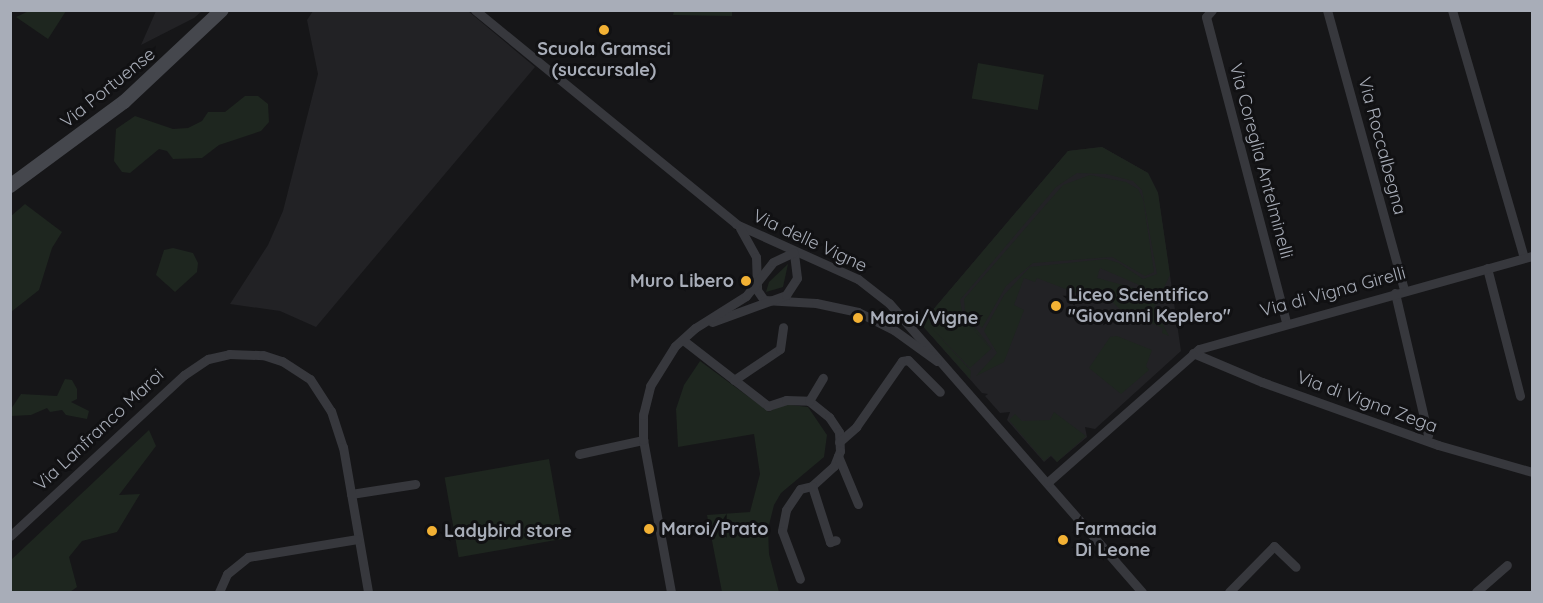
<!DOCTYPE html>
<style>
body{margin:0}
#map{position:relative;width:1543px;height:603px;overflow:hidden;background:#161618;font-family:Quicksand,sans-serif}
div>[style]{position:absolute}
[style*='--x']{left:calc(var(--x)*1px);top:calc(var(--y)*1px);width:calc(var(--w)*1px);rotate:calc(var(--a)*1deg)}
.built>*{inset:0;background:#222225}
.green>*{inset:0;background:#1e261f;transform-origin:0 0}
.street>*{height:9px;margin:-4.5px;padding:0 4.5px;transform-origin:4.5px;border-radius:4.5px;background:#37383d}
.secondary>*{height:14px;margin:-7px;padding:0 7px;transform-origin:7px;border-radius:7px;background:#45474d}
.dots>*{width:16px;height:16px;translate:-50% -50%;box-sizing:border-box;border:3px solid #111113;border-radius:50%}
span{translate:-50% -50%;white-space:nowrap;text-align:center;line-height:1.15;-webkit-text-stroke:6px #111113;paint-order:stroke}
.poi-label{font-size:18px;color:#a8adb8;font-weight:700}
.right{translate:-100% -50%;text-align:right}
.left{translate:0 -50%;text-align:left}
.street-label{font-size:18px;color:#a8adb8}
.frame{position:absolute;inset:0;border:12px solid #a8adb8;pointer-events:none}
</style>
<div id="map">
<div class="built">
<i style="clip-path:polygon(156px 11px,156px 10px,202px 11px,194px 18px,141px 45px)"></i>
<i style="clip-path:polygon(313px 11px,468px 11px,535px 67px,316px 327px,280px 311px,230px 304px,268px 245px,283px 211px,318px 74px,307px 20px)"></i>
<i style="clip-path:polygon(1102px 147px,1148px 173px,1158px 193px,1181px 351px,1095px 429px,1085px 427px,1087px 437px,1057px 462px,1051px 456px,1044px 462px,1007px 420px,1010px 412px,1000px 413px,985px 396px,988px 394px,982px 393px,921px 324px,1068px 151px)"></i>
</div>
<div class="green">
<i style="clip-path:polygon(31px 10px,66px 10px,66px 11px,48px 39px,16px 17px)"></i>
<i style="clip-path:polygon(674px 11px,732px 11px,732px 16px,673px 15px)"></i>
<i style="left:978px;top:63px;width:67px;height:36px;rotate:10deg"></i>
<i style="clip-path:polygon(245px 96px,258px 96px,268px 104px,269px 122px,261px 131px,219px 145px,202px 158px,173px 159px,167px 151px,159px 149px,130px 173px,122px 172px,114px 161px,116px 129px,135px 116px,173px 129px,188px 128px,202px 121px,208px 112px,225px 112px)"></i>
<i style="clip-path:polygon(evenodd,1102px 147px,1148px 173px,1158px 193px,1170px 275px,1154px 308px,1169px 336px,1162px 333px,1163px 328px,1122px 311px,1105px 295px,1102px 303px,1037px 278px,1035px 282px,1024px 278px,1014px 305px,1024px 310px,1004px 362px,976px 376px,997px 353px,984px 331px,1004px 295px,1030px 267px,1106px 259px,1119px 263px,1143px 279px,1157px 274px,1142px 190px,1133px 181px,1106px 174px,1077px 173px,1056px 187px,960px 300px,962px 311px,993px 350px,966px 321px,991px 349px,970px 368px,929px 325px,971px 371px,970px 379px,921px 324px,1068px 151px,1102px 147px,1100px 268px,1139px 285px,1138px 289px,1097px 278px,1100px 268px)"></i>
<i style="clip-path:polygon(1090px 175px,1126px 182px,1138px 189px,1143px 199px,1154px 272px,1145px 276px,1112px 257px,1033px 263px,1006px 286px,982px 328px,965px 311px,964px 299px,1063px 185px)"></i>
<i style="clip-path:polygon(25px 204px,62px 232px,52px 248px,39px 290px,11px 312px,11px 216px)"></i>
<i style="clip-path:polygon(173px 248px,193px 253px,198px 263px,197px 272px,175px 292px,156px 275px,164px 250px)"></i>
<i style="clip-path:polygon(788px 264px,783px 287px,766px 292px,769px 282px)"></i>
<i style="clip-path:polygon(1117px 336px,1152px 350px,1146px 366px,1149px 370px,1121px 394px,1089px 368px,1110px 337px)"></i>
<i style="clip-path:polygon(700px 361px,769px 412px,782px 404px,808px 407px,827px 435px,824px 457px,781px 493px,774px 505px,768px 529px,769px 554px,779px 592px,722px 592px,707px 515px,750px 512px,760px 474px,754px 434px,678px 447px,676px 409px,684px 385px)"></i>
<i style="clip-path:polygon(65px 379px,72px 380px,77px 389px,77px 399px,71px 402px,89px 411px,87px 419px,66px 415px,62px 410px,50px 412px,47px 408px,31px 415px,11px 416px,11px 409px,21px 394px,57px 396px)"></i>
<i style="clip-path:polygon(1054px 412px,1086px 436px,1057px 462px,1051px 455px,1044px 461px,1009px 420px,1015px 414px,1022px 421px,1050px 420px)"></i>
<i style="clip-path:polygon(149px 430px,156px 446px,119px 495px,140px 494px,117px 532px,82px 541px,69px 557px,77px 587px,70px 592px,11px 592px,11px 560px)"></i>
<i style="left:549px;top:459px;width:81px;height:106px;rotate:80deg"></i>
</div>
<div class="street">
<i style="--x:475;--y:10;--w:338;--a:39.3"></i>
<i style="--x:736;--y:224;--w:134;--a:24.3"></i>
<i style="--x:858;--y:279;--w:39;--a:38"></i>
<i style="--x:889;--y:303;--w:384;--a:48.8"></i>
<i style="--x:1212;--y:10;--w:9;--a:131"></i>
<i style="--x:1206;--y:17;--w:315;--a:75.3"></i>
<i style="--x:1327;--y:10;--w:290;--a:74.6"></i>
<i style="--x:1452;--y:10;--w:258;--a:73.8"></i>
<i style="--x:740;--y:228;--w:33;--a:61"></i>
<i style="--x:756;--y:257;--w:33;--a:88"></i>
<i style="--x:757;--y:290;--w:12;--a:55"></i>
<i style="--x:764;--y:300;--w:52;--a:3.3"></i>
<i style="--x:816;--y:303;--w:43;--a:12.1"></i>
<i style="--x:858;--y:312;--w:40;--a:26.6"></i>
<i style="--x:894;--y:330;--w:53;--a:35.8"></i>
<i style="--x:1487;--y:268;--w:132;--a:75.5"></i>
<i style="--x:1395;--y:293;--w:146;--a:76.9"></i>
<i style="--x:712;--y:322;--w:79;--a:-20"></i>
<i style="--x:786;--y:295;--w:20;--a:-57"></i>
<i style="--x:797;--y:278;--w:26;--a:-97"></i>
<i style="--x:683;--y:340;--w:108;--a:37.8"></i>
<i style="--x:768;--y:406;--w:19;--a:-18"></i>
<i style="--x:786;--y:400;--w:23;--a:2"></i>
<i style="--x:809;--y:401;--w:26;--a:39"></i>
<i style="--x:829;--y:417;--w:18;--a:56"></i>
<i style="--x:839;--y:432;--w:19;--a:87"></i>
<i style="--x:840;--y:451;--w:16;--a:112"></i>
<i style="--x:834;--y:466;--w:30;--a:138"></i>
<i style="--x:812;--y:486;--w:12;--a:166"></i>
<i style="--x:800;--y:489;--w:25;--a:124"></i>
<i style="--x:786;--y:510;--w:21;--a:101"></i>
<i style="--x:782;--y:531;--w:51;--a:69.4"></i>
<i style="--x:1193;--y:353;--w:75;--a:22.8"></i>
<i style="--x:1262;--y:382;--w:187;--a:19.7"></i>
<i style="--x:1438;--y:445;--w:98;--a:16"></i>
<i style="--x:734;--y:380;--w:55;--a:-34"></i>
<i style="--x:780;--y:349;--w:22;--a:-82"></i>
<i style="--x:809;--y:401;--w:27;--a:-59"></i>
<i style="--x:839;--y:442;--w:23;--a:-41"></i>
<i style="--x:856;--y:427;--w:80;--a:-55.1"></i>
<i style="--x:902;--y:361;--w:6;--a:-9"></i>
<i style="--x:908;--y:360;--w:45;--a:45"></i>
<i style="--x:579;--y:454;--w:66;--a:-12.3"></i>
<i style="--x:838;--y:456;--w:52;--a:67.4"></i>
<i style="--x:1048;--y:482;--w:201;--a:-41.4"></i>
<i style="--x:1199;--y:349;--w:346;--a:-15.6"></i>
<i style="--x:812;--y:486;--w:59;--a:72.2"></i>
<i style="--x:830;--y:542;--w:6;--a:-18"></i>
<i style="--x:351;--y:494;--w:65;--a:-8.9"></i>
<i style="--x:10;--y:536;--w:237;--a:-42.8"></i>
<i style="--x:184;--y:375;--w:29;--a:-34"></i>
<i style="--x:208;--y:359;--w:22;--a:-13"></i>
<i style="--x:229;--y:354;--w:34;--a:2"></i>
<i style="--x:263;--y:355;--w:20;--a:18"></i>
<i style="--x:282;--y:361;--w:33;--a:33"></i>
<i style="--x:310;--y:379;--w:38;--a:57"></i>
<i style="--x:331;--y:411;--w:38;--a:72"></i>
<i style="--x:343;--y:447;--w:147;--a:80.2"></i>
<i style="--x:219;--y:592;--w:20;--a:-66"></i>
<i style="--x:227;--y:574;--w:27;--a:-39"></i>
<i style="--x:248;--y:557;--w:111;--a:-9.3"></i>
<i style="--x:671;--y:592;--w:155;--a:-100.4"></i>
<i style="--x:643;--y:440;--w:25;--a:-90"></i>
<i style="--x:643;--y:415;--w:30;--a:-76"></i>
<i style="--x:650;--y:386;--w:47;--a:-58"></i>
<i style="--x:675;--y:346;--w:27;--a:-42"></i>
<i style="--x:695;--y:328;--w:60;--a:-32.1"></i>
<i style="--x:746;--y:296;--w:43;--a:-51.5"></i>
<i style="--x:773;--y:262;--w:23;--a:-25"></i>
<i style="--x:1229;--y:592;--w:64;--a:-45.6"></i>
<i style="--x:1274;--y:546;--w:30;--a:44"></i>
<i style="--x:1476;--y:592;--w:41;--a:-41.1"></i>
</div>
<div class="secondary">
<i style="--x:10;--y:186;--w:142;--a:-36.4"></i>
<i style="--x:124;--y:102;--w:134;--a:-43.2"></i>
</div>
<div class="dots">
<i style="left:604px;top:30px;background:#f2b134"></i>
<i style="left:746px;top:281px;background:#f2b134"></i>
<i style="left:1056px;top:306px;background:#f2b134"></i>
<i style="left:858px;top:318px;background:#f2b134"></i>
<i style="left:649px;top:529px;background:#f2b134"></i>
<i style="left:432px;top:531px;background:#f2b134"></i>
<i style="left:1063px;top:540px;background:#f2b134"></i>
</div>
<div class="poi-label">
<span style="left:604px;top:60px">Scuola Gramsci<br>(succursale)</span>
<span class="right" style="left:734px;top:281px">Muro Libero</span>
<span class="left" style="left:1068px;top:306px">Liceo Scientifico<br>"Giovanni Keplero"</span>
<span class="left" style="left:870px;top:318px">Maroi/Vigne</span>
<span class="left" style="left:661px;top:529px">Maroi/Prato</span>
<span class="left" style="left:1075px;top:540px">Farmacia<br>Di Leone</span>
<span class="left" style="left:444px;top:531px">Ladybird store</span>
</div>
<div class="street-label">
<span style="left:108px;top:88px;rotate:-39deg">Via Portuense</span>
<span style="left:1382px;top:146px;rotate:75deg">Via Roccalbegna</span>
<span style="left:1261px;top:161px;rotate:75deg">Via Coreglia Antelminelli</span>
<span style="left:810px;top:241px;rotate:25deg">Via delle Vigne</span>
<span style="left:1333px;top:292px;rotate:-15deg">Via di Vigna Girelli</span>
<span style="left:1367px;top:402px;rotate:20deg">Via di Vigna Zega</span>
<span style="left:99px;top:430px;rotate:-43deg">Via Lanfranco Maroi</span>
</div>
<div class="frame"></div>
</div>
